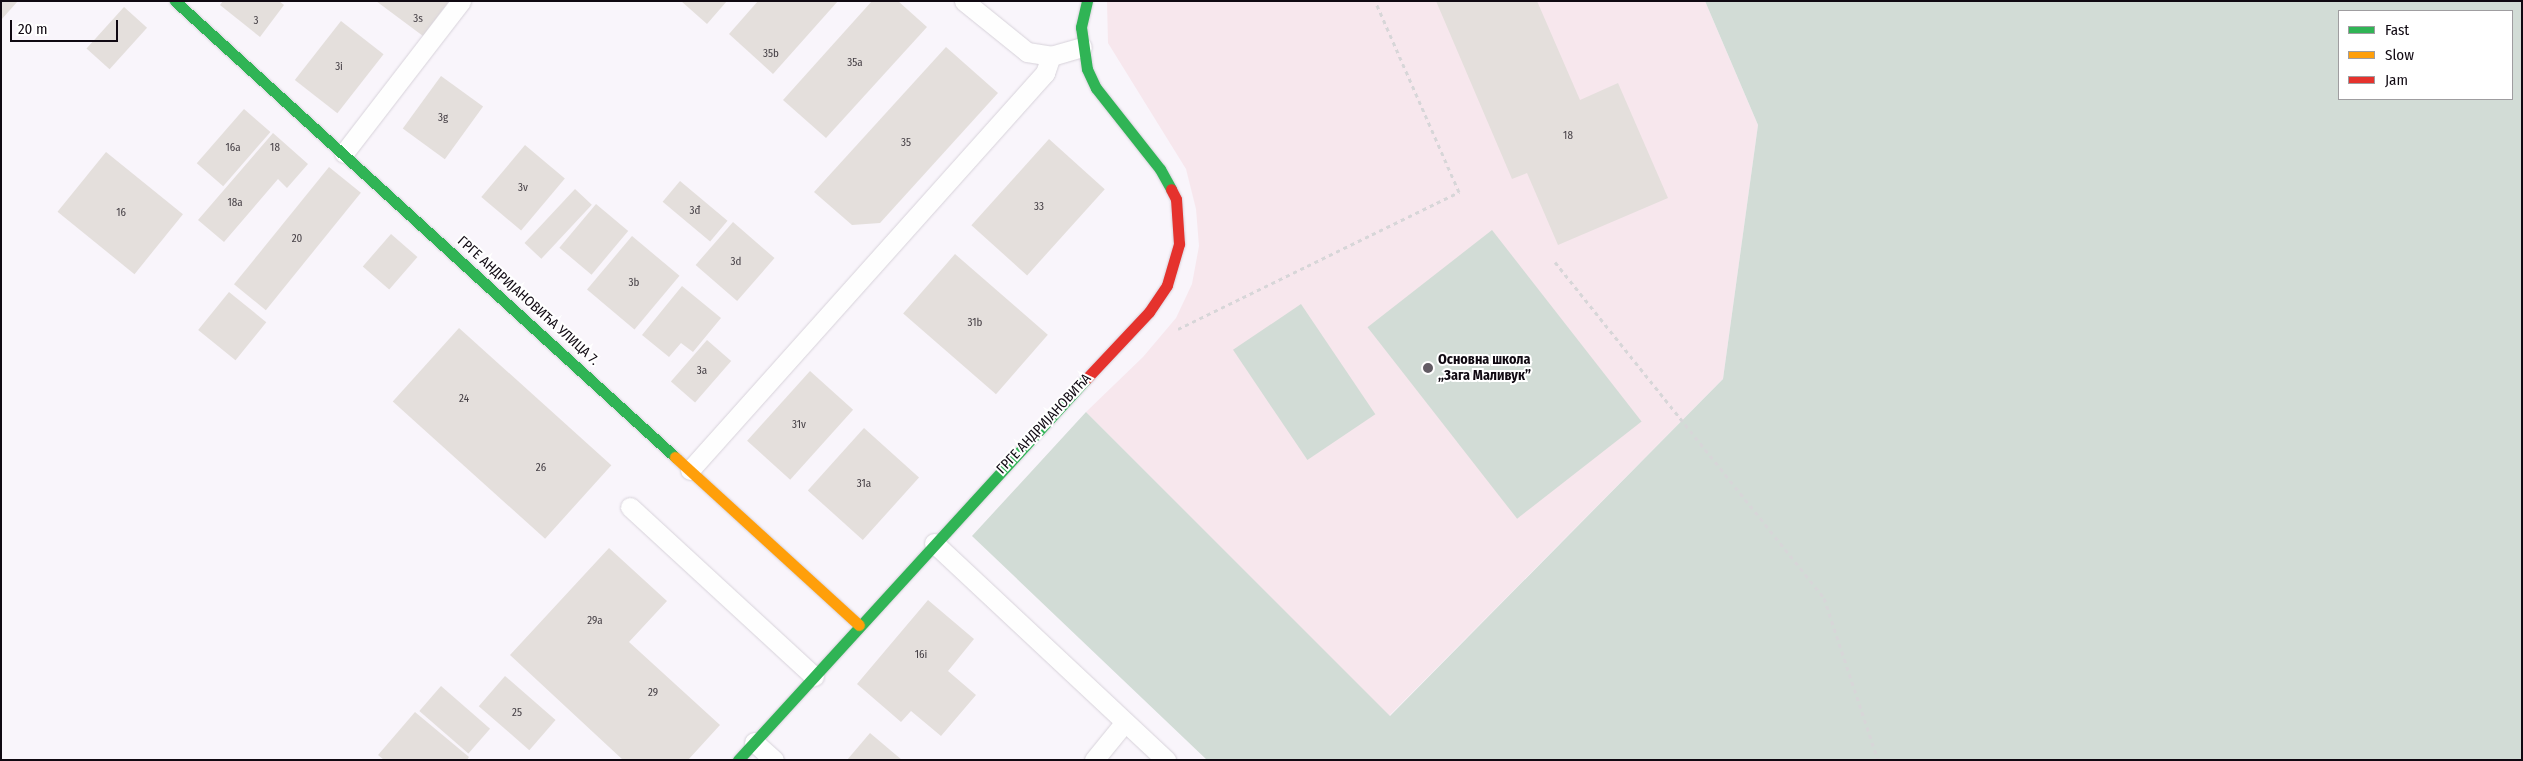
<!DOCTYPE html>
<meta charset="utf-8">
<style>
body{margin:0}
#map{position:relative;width:2523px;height:761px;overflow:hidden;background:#f9f5fb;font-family:"Fira Sans Condensed",sans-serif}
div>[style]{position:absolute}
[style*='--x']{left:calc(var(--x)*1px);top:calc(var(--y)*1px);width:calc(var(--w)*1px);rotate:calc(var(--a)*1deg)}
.education>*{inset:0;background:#f7e7ed}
.green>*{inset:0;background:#d2dcd6;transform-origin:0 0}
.building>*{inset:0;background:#e4dfdc;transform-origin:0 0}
.path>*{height:3px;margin-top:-1.5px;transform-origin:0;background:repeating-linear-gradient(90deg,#d7d6d8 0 4px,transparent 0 8px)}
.roads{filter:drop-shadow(0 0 1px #d7d2da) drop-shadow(0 0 1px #d7d2da)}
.lane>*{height:19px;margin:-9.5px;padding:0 9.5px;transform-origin:9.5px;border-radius:9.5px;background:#fefefe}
.fast>*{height:11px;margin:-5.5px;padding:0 5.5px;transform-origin:5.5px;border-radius:5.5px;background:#30b455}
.slow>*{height:11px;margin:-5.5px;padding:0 5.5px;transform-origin:5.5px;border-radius:5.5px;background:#ff9f0a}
.jam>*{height:11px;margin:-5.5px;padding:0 5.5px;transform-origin:5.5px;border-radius:5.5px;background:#e5322d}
.dots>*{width:14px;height:14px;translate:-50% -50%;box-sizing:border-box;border:2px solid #fff;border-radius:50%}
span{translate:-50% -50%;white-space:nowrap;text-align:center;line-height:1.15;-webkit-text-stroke:4px #fff;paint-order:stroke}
.number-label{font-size:11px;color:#464046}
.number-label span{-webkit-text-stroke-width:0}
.street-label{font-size:14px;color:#100912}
.poi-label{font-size:14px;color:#100912;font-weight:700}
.left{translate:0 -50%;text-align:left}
.frame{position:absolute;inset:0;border:2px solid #100912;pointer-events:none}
.legend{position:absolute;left:2338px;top:10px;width:175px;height:90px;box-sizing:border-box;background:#fff;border:1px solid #9f9da0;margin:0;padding:6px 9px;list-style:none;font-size:15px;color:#100912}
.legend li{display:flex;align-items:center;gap:10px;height:25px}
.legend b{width:25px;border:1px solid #9f9da0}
.scale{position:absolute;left:10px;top:20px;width:108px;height:22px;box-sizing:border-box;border:2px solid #100912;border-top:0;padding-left:6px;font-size:15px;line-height:18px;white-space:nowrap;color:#100912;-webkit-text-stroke:4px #fff;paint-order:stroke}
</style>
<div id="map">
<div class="education">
<i style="clip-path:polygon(1107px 1px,1705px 1px,1758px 125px,1723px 379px,1389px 716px,1086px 412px,1143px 357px,1176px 318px,1192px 284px,1199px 246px,1196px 209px,1186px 169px,1108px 43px)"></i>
</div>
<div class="green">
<i style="clip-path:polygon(evenodd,1705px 1px,2522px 1px,2522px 760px,1207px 760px,972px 536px,1086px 412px,1390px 716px,1723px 379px,1758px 125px,1705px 1px,2339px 11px,2512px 11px,2512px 99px,2339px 99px,2339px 11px)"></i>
<i style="left:1492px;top:230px;width:243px;height:158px;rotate:52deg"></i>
<i style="left:1301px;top:304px;width:133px;height:82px;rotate:56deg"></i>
</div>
<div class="building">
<i style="clip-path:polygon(1px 1px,18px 1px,1px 20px)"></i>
<i style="clip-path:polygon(223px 1px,279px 1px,284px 5px,260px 37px,220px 5px)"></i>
<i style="clip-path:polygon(376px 1px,449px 1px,423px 36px)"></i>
<i style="clip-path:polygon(681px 1px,727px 1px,707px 24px)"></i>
<i style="clip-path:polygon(758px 1px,838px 1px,773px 74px,729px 34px)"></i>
<i style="clip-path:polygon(872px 1px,898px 1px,927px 27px,826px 138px,783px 100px)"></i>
<i style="clip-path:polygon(1436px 1px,1537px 1px,1580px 100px,1618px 83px,1668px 198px,1558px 245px,1527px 173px,1512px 179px)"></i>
<i style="left:124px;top:7px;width:31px;height:56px;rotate:42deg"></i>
<i style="left:341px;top:21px;width:54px;height:75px;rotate:38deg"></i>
<i style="clip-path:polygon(946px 47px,998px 93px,880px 223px,852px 225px,814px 192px)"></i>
<i style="left:441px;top:76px;width:52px;height:65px;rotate:36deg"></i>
<i style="left:244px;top:109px;width:35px;height:72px;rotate:41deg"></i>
<i style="clip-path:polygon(273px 133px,308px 164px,287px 188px,278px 179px,224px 242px,198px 220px)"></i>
<i style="left:1049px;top:139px;width:75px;height:116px;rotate:42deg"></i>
<i style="left:525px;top:145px;width:52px;height:68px;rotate:40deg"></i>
<i style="left:106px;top:152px;width:99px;height:77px;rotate:39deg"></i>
<i style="left:329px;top:167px;width:41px;height:151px;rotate:39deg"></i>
<i style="left:680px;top:181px;width:62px;height:27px;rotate:40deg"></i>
<i style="left:575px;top:189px;width:23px;height:74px;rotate:43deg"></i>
<i style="left:596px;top:204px;width:42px;height:57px;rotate:40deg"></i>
<i style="left:733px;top:222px;width:55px;height:57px;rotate:41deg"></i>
<i style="left:391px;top:234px;width:35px;height:43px;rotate:41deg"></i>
<i style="left:632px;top:236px;width:62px;height:70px;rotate:40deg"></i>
<i style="left:955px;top:254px;width:123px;height:79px;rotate:41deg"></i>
<i style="clip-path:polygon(682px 286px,721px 318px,693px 352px,681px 343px,669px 357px,642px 335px)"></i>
<i style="left:229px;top:292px;width:48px;height:49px;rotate:39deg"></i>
<i style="left:459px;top:328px;width:205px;height:99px;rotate:42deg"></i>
<i style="left:707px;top:340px;width:32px;height:55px;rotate:41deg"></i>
<i style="left:810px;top:371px;width:58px;height:94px;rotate:42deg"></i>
<i style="left:864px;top:428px;width:74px;height:84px;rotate:42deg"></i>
<i style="clip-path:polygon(609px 548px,667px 601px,629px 642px,720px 725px,688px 760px,623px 760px,510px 655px)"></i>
<i style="clip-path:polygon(928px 600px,974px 639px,948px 671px,976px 695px,941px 736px,911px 711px,901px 722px,857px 684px)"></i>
<i style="left:505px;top:676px;width:67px;height:40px;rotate:41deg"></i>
<i style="left:441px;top:686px;width:65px;height:33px;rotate:41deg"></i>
<i style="clip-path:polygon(415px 712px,469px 757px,467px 760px,384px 760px,378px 755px)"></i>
<i style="clip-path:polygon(870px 733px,902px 760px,847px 760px)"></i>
</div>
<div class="path">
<i style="--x:1555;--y:262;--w:430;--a:51.3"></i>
<i style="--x:1824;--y:598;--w:171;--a:71.6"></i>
<i style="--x:1178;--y:329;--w:313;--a:-26"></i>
<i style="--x:1459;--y:192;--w:209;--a:-113.7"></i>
</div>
<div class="roads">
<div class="lane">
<i style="--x:964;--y:1;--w:81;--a:39"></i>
<i style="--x:1027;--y:52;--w:24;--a:9"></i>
<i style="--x:1051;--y:56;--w:32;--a:-16"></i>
<i style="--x:344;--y:153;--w:192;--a:-52.4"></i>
<i style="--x:690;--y:470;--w:533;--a:-48.2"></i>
<i style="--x:1045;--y:73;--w:18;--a:-71"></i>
<i style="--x:630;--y:507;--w:250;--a:42.6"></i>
<i style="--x:934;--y:543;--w:318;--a:43.1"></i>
<i style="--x:754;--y:742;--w:27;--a:42"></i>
<i style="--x:1094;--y:760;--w:49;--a:-50.8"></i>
</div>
<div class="fast">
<i style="--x:175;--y:1;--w:677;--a:42.36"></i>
<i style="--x:1087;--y:1;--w:27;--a:103"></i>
<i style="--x:1081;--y:27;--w:42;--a:81.9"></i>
<i style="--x:1087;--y:69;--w:21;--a:65"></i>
<i style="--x:1096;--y:88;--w:103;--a:51.7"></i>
<i style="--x:1160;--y:169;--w:23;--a:61"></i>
<i style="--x:738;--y:760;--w:516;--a:-47.59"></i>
</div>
<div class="slow">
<i style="--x:675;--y:457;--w:249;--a:42.4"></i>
</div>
<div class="jam">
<i style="--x:1086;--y:379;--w:92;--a:-46.8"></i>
<i style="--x:1149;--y:312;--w:32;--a:-56"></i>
<i style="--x:1167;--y:285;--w:43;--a:-73.7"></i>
<i style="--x:1179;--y:244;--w:45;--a:-93.8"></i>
<i style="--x:1176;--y:199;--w:11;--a:-117"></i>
</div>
</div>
<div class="dots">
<i style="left:1428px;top:368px;background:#625c64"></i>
</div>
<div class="number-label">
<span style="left:418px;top:19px">3s</span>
<span style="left:256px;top:21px">3</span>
<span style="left:771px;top:54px">35b</span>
<span style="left:855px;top:63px">35a</span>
<span style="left:339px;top:67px">3i</span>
<span style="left:443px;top:118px">3g</span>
<span style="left:1568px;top:136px">18</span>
<span style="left:906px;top:143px">35</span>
<span style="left:233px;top:148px">16a</span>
<span style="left:275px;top:148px">18</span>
<span style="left:523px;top:188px">3v</span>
<span style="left:235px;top:203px">18a</span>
<span style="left:1039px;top:207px">33</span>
<span style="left:695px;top:211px">3đ</span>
<span style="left:121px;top:213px">16</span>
<span style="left:297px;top:239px">20</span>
<span style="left:736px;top:262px">3d</span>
<span style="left:634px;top:283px">3b</span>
<span style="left:975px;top:323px">31b</span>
<span style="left:702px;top:371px">3a</span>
<span style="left:464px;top:399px">24</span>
<span style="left:799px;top:425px">31v</span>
<span style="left:541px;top:468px">26</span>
<span style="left:864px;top:484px">31a</span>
<span style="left:595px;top:621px">29a</span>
<span style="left:921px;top:655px">16i</span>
<span style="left:653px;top:693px">29</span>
<span style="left:517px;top:713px">25</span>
</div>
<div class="street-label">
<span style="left:528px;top:301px;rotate:42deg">ГРГЕ АНДРИЈАНОВИЋА УЛИЦА 7.</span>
<span style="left:1044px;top:424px;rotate:-47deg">ГРГЕ АНДРИЈАНОВИЋА</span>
</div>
<div class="poi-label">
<span class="left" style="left:1438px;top:368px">Основна школа<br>„Зага Маливук”</span>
</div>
<div class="frame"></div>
<ul class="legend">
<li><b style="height:6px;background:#30b455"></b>Fast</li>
<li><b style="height:6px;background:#ff9f0a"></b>Slow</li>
<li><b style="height:6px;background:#e5322d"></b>Jam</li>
</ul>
<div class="scale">20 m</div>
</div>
